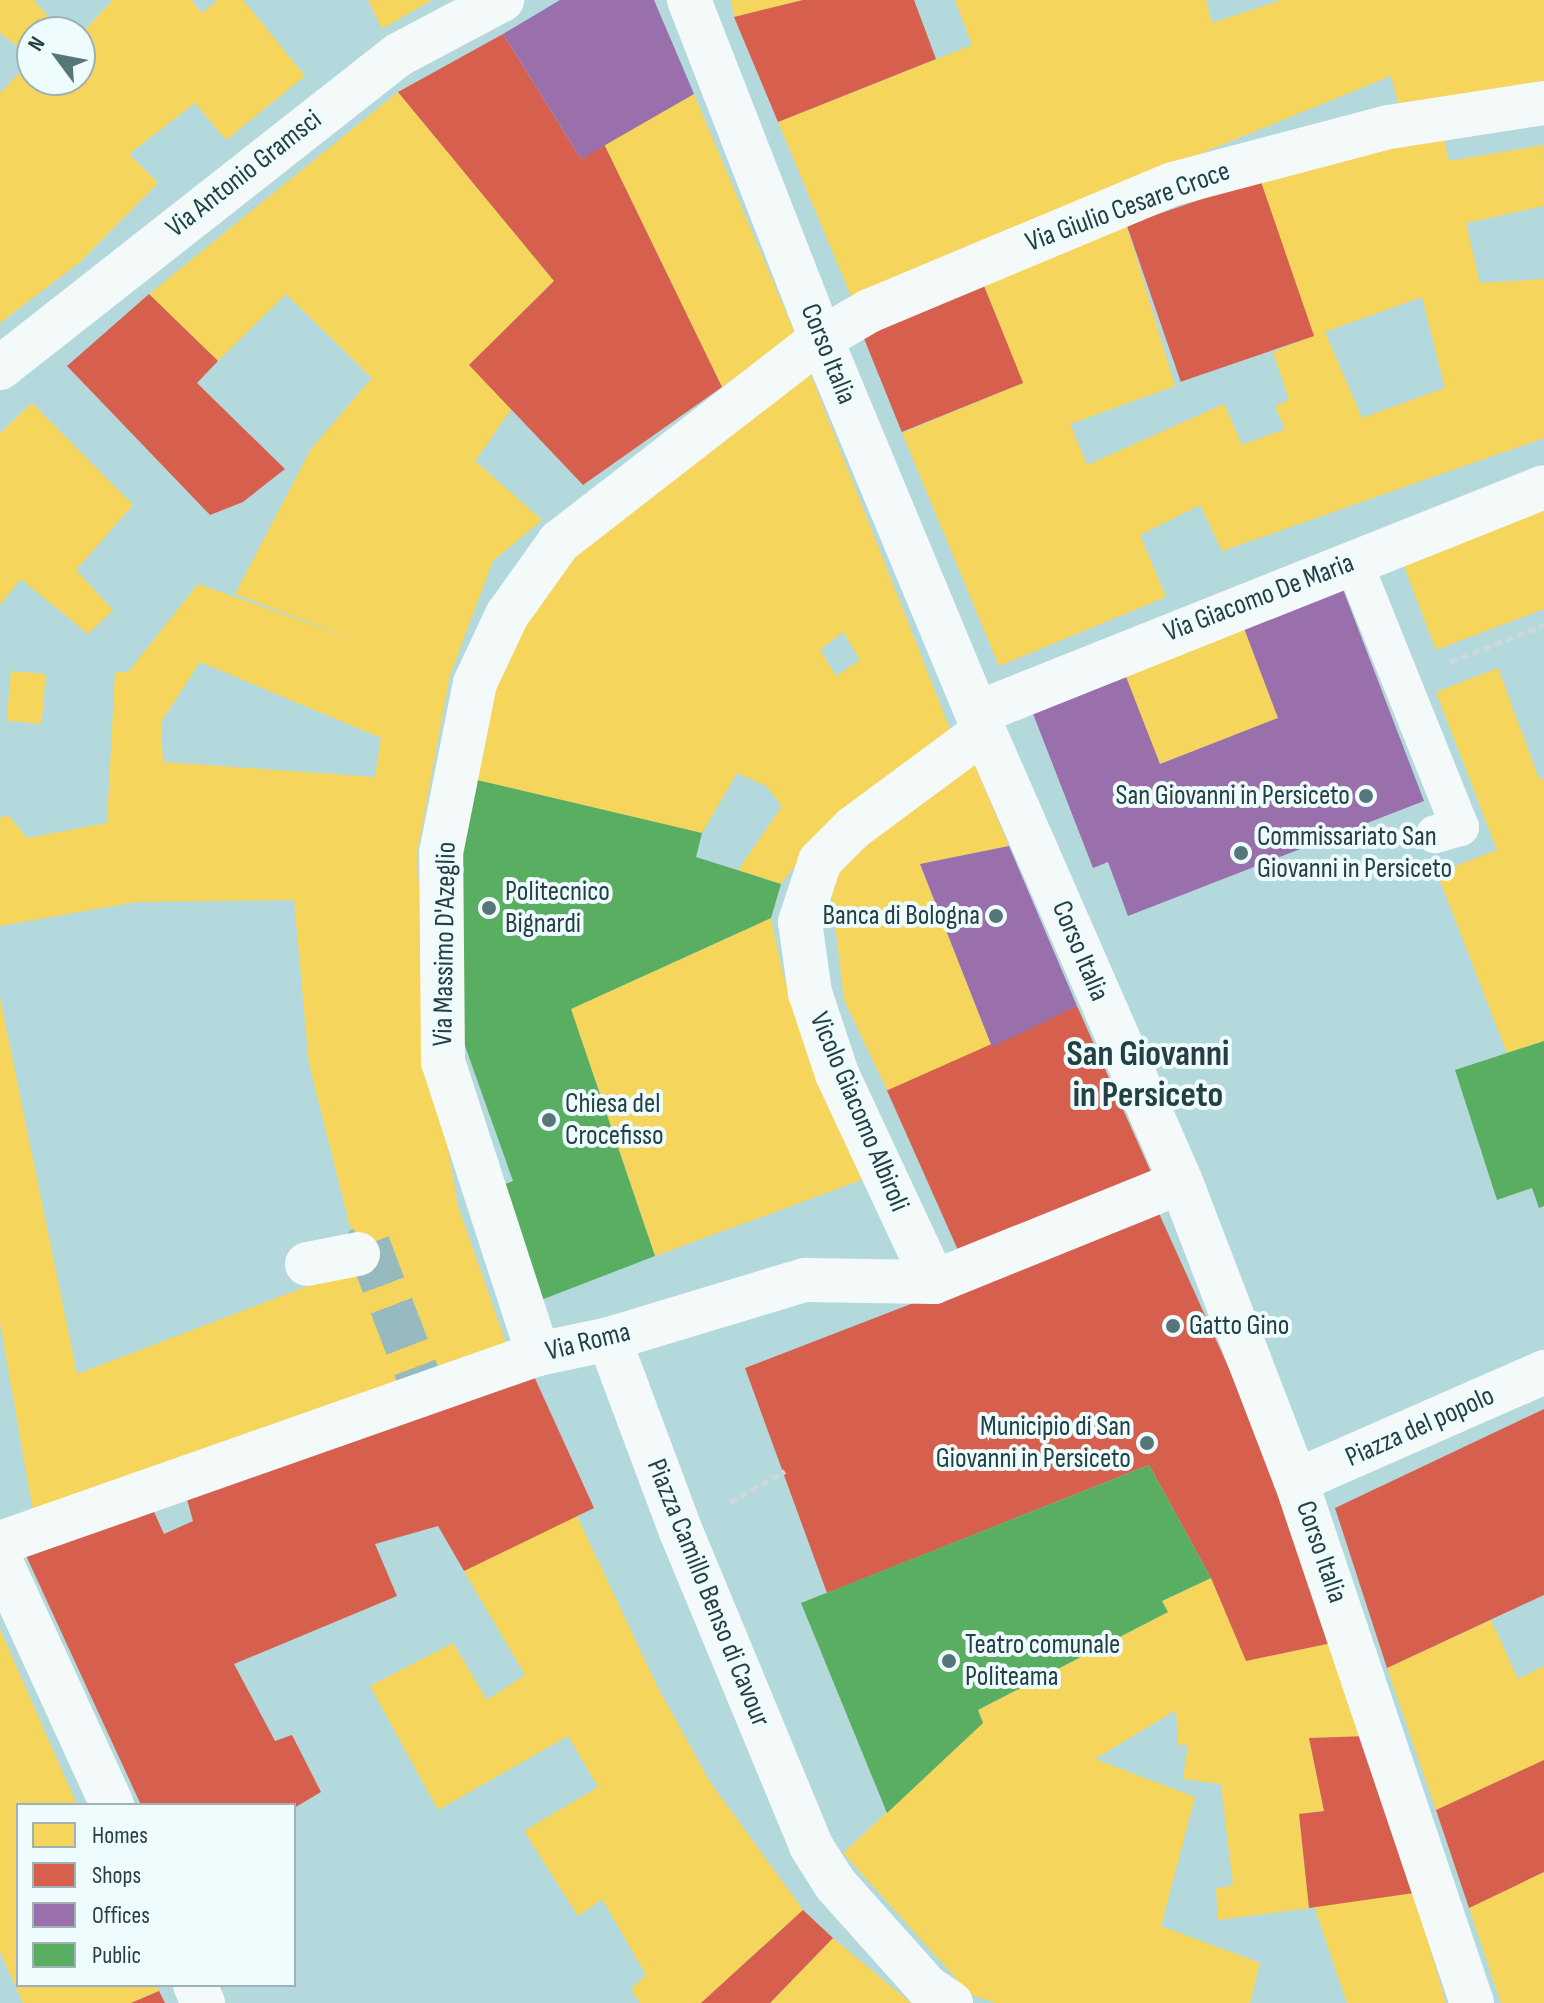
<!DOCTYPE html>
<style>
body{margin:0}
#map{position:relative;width:1544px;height:2003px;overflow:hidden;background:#b4d9dd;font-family:"Sofia Sans Condensed",sans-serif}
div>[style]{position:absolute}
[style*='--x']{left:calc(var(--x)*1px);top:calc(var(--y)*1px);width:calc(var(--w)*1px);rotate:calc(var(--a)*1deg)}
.homes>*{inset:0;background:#f6d55c;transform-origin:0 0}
.shops>*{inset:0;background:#d6604d;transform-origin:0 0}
.offices>*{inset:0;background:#9970ab}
.public>*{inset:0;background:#5aae61}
.pedestrian-tunnel>*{height:44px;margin-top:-22px;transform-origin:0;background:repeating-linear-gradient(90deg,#97babe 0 44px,transparent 0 66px)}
.path>*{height:5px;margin-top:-2.5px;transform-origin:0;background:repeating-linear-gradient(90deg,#cdd8da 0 8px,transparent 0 12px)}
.service>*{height:38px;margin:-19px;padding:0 19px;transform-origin:19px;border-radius:19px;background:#f4f9fa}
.pedestrian>*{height:44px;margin:-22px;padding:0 22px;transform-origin:22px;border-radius:22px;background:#f4f9fa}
.minor>*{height:44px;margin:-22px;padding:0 22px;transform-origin:22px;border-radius:22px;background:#f4f9fa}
.dots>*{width:22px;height:22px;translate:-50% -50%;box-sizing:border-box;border:4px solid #effcfe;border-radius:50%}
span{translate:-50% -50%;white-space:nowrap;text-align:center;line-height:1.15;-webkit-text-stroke:8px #effcfe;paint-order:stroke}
.street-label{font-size:28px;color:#254044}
.poi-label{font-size:28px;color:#254044}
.right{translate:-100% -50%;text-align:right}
.left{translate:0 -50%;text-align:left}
.district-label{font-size:36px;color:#254044;font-weight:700}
.legend{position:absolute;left:16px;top:1803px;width:280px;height:184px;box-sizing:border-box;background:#effcfe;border:2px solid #9eb1b4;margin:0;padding:10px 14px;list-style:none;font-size:24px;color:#254044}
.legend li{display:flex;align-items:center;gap:16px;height:40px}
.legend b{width:40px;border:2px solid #9eb1b4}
.north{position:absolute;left:16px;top:16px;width:80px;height:80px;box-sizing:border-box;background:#effcfe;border:2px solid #9eb1b4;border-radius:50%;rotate:302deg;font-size:22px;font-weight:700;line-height:32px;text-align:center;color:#254044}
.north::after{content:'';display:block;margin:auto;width:28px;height:36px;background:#57767a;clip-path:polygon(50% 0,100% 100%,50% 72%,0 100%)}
</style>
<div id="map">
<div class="homes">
<i style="clip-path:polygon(0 0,34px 0,61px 32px,32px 32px,32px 58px,0 33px)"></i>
<i style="clip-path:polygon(113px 0,191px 0,202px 13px,218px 0,243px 0,305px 76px,226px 140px,195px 103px,129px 154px,158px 183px,80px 262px,0 323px,0 93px,32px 60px,32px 80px,80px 80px,80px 35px)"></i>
<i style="clip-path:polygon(368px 0,432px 0,382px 29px)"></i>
<i style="clip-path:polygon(731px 0,798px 0,799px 1px,734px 17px)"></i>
<i style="clip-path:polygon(955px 0,1206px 0,1212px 23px,1282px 0,1544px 0,1544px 83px,1401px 113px,1391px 76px,851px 296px,778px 122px,972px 45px)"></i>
<i style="clip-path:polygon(evenodd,398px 92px,554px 281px,469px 365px,513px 407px,475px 461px,542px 520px,493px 561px,450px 675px,417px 854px,427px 1027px,458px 1206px,507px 1346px,34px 1516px,0 1323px,0 998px,77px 1374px,360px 1266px,309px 1064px,294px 900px,136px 902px,0 926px,0 818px,8px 815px,27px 838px,107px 823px,115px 672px,128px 672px,198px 584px,359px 641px,235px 594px,311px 449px,372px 378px,286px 294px,218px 361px,149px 294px,398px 92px,200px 662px,381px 738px,375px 777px,163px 762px,161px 722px,200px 662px)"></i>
<i style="clip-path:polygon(694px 94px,796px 336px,722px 387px,604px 144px)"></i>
<i style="clip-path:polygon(evenodd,1442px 131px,1449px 161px,1543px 145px,1544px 206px,1466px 223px,1480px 283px,1544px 279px,1544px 438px,1222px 551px,1200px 505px,1140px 535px,1166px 597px,999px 666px,902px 433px,1023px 383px,982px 281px,1125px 220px,1175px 386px,1070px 424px,1087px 465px,1224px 404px,1242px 445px,1285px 429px,1275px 406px,1289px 400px,1273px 352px,1313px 336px,1260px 179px,1442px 131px,1422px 297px,1445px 388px,1362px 418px,1325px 332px,1422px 297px)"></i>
<i style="clip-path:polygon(evenodd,808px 368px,950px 729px,813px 843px,781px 884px,738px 870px,782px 806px,766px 786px,737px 773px,702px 833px,464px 777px,489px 658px,573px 542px,808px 368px,843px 632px,860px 660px,836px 676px,820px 650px,843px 632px)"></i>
<i style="clip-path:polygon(32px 403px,133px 505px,76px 570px,113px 610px,88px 634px,21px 579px,0 605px,0 433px)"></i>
<i style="clip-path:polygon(1544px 497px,1544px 609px,1436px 650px,1399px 553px)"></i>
<i style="left:1242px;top:623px;width:102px;height:128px;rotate:69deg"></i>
<i style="clip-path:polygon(1498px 668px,1539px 779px,1544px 778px,1544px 1041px,1507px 1053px,1437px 873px,1497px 850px,1436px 692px)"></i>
<i style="left:11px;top:671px;width:35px;height:50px;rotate:5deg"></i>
<i style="clip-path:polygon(974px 763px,1009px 846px,920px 864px,992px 1047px,891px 1098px,844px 1000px,829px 874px)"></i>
<i style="clip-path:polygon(771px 918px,783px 975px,867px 1178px,655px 1256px,571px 1009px)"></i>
<i style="clip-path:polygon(577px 1516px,656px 1684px,710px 1782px,803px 1910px,701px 2003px,640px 2003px,631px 1989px,646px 1975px,602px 1899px,578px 1916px,524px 1831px,598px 1787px,568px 1736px,438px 1810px,370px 1686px,453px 1643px,487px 1700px,525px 1675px,464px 1571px)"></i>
<i style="clip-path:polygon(1211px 1578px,1246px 1661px,1341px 1641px,1368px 1736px,1309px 1738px,1324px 1811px,1299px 1814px,1309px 1908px,1218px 1920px,1216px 1889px,1233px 1885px,1221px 1784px,1183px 1779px,1188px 1745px,1178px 1745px,1176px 1710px,1095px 1759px,1195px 1797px,1161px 1926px,1260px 1963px,1250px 2003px,996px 2003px,971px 1995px,843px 1853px,983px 1723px,978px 1710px,1168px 1612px,1162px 1601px)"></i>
<i style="clip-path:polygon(1491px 1620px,1518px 1679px,1544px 1666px,1544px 1760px,1436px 1810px,1387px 1668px)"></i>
<i style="clip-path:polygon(0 1629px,77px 1805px,18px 1805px,18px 1985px,157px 1985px,159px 1991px,131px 2003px,23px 2003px,0 1952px)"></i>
<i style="clip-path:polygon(1544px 1872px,1544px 2003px,1501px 2003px,1469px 1908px)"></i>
<i style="clip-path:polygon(1414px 1893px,1446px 2003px,1347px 2003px,1314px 1906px)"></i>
<i style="clip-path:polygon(833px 1938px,911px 2003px,770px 2003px)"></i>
</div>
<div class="shops">
<i style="clip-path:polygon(803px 0,914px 0,936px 59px,778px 122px,734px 17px)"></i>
<i style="clip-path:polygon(503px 34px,581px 159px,604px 144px,722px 387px,583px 485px,469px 365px,554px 281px,398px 92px)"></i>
<i style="left:1260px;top:179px;width:166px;height:141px;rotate:71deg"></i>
<i style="left:982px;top:281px;width:110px;height:131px;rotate:68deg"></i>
<i style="clip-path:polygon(149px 294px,218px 361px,197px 383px,285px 469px,243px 502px,210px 515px,67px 366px)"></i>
<i style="left:1077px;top:1006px;width:184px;height:208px;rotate:66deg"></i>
<i style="clip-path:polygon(1157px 1209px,1297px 1519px,1341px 1641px,1246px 1661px,1211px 1578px,1149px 1465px,827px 1593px,745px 1368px)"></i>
<i style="clip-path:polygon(532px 1372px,594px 1508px,464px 1571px,438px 1526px,375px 1544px,397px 1596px,234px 1664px,275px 1741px,292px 1735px,321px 1792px,294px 1808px,141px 1805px,23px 1549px,150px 1503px,164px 1534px,193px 1521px,183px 1485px)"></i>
<i style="clip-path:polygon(1544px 1409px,1544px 1595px,1387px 1668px,1335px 1508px)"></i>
<i style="clip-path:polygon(1368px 1736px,1414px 1893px,1309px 1908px,1299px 1814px,1324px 1811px,1309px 1738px)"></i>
<i style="clip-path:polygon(1544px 1760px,1544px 1872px,1469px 1908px,1436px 1810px)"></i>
<i style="clip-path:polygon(803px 1910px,833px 1938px,770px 2003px,701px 2003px)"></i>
<i style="clip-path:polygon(159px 1991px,165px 2003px,131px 2003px)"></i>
</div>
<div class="offices">
<i style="clip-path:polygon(560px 0,654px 0,694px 94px,581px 159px,503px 34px)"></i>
<i style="clip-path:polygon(1341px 584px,1424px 801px,1128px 916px,1108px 862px,1093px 868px,1030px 706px,1123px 669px,1160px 764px,1278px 718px,1242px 623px)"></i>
<i style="clip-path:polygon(1009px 846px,1077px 1006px,992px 1047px,920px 864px)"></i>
</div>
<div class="public">
<i style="clip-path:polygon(464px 777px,702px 833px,696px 857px,781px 884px,771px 918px,571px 1009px,655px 1256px,541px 1300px,497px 1187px,513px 1181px,459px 1029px)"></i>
<i style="clip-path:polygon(1544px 1041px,1544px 1206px,1539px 1208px,1532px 1188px,1497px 1200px,1455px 1070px)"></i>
<i style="clip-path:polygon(1149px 1465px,1211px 1578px,1162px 1601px,1168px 1612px,978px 1710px,983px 1723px,887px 1813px,801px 1603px)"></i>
</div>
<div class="pedestrian-tunnel">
<i style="--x:358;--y:1254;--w:14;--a:-45"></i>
<i style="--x:368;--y:1244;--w:143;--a:69.2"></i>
</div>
<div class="path">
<i style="--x:1450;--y:662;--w:101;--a:-21.5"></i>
<i style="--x:730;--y:1502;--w:63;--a:-29.4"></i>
</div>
<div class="service">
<i style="--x:1353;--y:561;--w:287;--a:68.1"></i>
<i style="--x:1460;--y:827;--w:26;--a:164"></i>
</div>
<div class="pedestrian">
<i style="--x:307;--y:1264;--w:52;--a:-11.1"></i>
<i style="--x:934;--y:1282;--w:230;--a:-115"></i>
<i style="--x:837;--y:1074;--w:85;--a:-108.4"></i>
<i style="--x:810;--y:993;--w:72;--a:-98"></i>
<i style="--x:800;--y:922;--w:64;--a:-71.8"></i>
<i style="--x:820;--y:861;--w:47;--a:-45"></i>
<i style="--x:853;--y:828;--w:163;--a:-36.5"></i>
<i style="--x:984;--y:731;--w:492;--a:66.4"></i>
<i style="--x:1181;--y:1182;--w:320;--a:69"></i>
<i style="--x:1296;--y:1481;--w:551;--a:71.37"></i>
<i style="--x:609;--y:1339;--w:205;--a:-16.8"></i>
<i style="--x:805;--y:1280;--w:129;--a:0.9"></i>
<i style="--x:934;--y:1282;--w:266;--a:-22"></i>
<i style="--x:1296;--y:1481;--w:271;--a:-23.7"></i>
</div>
<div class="minor">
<i style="--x:689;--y:0;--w:364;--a:68.7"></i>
<i style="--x:821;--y:339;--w:425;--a:67.4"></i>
<i style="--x:0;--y:368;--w:506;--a:-38.18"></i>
<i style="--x:398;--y:55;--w:118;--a:-27.9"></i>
<i style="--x:977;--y:713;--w:610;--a:-21.73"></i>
<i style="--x:538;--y:1354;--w:307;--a:-108"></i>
<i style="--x:443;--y:1062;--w:209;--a:-90.5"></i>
<i style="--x:441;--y:853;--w:173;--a:-78.7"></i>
<i style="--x:475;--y:683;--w:75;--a:-64.8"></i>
<i style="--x:507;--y:615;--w:90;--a:-54.5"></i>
<i style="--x:559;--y:542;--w:331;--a:-37.8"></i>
<i style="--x:821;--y:339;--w:56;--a:-30.3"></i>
<i style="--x:869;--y:311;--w:329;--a:-22.7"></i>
<i style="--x:1173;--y:184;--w:223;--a:-14.8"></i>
<i style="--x:1389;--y:127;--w:157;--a:-8.8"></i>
<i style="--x:0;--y:1543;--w:570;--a:-19.36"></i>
<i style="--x:538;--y:1354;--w:73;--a:-11.9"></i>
<i style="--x:609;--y:1339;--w:203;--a:69.5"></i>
<i style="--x:680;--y:1529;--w:343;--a:67.5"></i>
<i style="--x:811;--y:1846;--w:45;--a:57.7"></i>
<i style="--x:835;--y:1884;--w:138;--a:48.2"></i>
<i style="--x:927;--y:1987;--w:29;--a:34"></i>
<i style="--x:0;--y:1560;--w:269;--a:65.4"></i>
<i style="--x:195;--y:1985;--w:20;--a:66"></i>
</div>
<div class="dots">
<i style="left:1366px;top:796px;background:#57767a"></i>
<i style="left:1241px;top:853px;background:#57767a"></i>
<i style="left:489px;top:908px;background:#57767a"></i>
<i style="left:996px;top:916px;background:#57767a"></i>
<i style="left:549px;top:1120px;background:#57767a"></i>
<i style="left:1173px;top:1326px;background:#57767a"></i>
<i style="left:1147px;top:1443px;background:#57767a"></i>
<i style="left:949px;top:1661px;background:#57767a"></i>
</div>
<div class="street-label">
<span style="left:244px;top:174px;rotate:-38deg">Via Antonio Gramsci</span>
<span style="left:1128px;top:207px;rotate:-20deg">Via Giulio Cesare Croce</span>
<span style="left:828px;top:354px;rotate:68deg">Corso Italia</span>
<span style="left:1259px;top:598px;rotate:-21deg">Via Giacomo De Maria</span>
<span style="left:445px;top:944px;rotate:-89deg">Via Massimo D'Azeglio</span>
<span style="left:1080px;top:951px;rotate:67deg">Corso Italia</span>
<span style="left:859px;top:1112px;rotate:67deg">Vicolo Giacomo Albiroli</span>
<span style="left:588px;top:1342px;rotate:-14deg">Via Roma</span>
<span style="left:1420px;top:1427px;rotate:-24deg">Piazza del popolo</span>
<span style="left:1321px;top:1552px;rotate:71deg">Corso Italia</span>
<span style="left:708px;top:1593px;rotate:68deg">Piazza Camillo Benso di Cavour</span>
</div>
<div class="poi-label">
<span class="right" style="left:1350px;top:796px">San Giovanni in Persiceto</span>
<span class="left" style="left:1257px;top:853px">Commissariato San<br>Giovanni in Persiceto</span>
<span class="left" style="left:505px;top:908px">Politecnico<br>Bignardi</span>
<span class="right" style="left:980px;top:916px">Banca di Bologna</span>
<span class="left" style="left:565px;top:1120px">Chiesa del<br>Crocefisso</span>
<span class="left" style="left:1189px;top:1326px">Gatto Gino</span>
<span class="right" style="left:1131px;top:1443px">Municipio di San<br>Giovanni in Persiceto</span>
<span class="left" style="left:965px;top:1661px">Teatro comunale<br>Politeama</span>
</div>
<div class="district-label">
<span style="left:1148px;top:1075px">San Giovanni<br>in Persiceto</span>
</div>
<ul class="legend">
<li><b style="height:22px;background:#f6d55c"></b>Homes</li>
<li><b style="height:22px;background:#d6604d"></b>Shops</li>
<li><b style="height:22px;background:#9970ab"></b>Offices</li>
<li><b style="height:22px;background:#5aae61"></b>Public</li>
</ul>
<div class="north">N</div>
</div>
